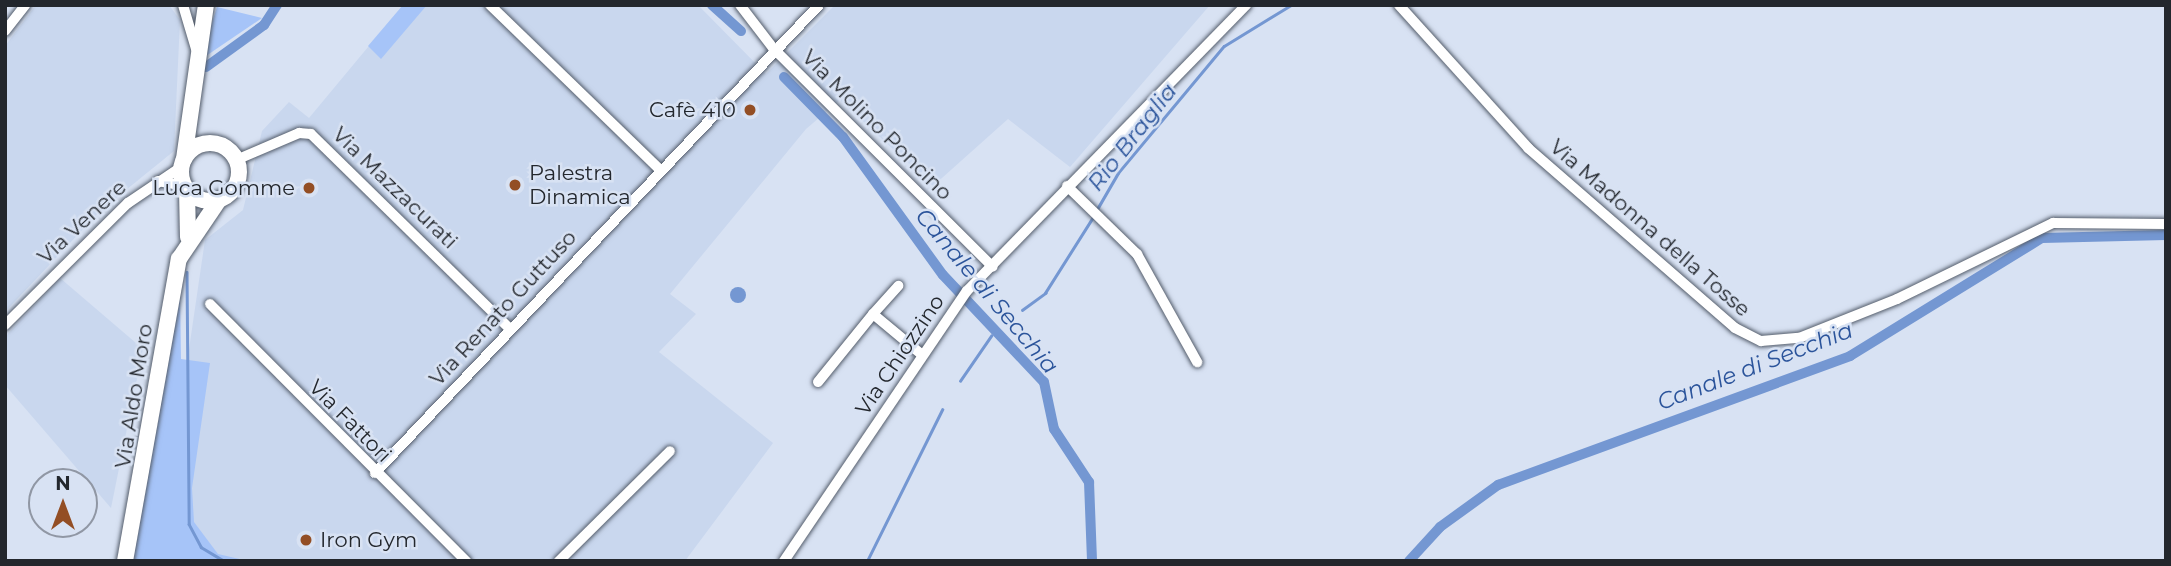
<!DOCTYPE html>
<meta charset="utf-8">
<style>
body{margin:0}
#map{position:relative;width:2171px;height:566px;overflow:hidden;background:#d8e2f3;font-family:Montserrat,sans-serif}
div>[style]{position:absolute}
[style*='--x']{left:calc(var(--x)*1px);top:calc(var(--y)*1px);width:calc(var(--w)*1px);rotate:calc(var(--a)*1deg)}
.built>*{inset:0;background:#c9d7ee}
.green>*{inset:0;background:#a6c4f8}
.water>*{inset:0;background:#7497d2}
.round{border-radius:50%}
.stream>*{height:2.5px;margin:-1.25px;padding:0 1.25px;transform-origin:1.25px;border-radius:1.25px;background:#7497d2}
.canal>*{height:10px;margin:-5px;padding:0 5px;transform-origin:5px;border-radius:5px;background:#7497d2}
.roads{filter:drop-shadow(0 0 2px #545d6b) drop-shadow(0 0 2px #545d6b)}
.minor>*{height:10px;margin:-5px;padding:0 5px;transform-origin:5px;border-radius:5px;background:#fff}
.secondary>*{height:16px;margin:-8px;padding:0 8px;transform-origin:8px;border-radius:8px;background:#fff}
.secondary>.ring{margin:-8px;padding:0;box-sizing:content-box;background:none;border:16px solid #fff;border-radius:50%}
.dots>*{width:19px;height:19px;translate:-50% -50%;box-sizing:border-box;border:4px solid #d8e2f3;border-radius:50%}
span{translate:-50% -50%;white-space:nowrap;text-align:center;line-height:1.15;-webkit-text-stroke:5px #d8e2f3;paint-order:stroke}
.poi-label{font-size:21px;color:#23272d}
.right{translate:-100% -50%;text-align:right}
.left{translate:0 -50%;text-align:left}
.street-label{font-size:21px;color:#23272d}
.water-label{font-size:23px;color:#2b549b;font-style:italic}
.frame{position:absolute;inset:0;border:7px solid #23272d;pointer-events:none}
.north{position:absolute;left:28px;top:468px;width:70px;height:70px;box-sizing:border-box;background:#d8e2f3;border:2px solid #9097a4;border-radius:50%;rotate:0deg;font-size:19px;font-weight:700;line-height:28px;text-align:center;color:#23272d}
.north::after{content:'';display:block;margin:auto;width:24px;height:32px;background:#934e24;clip-path:polygon(50% 0,100% 100%,50% 72%,0 100%)}
</style>
<div id="map">
<div class="built">
<i style="clip-path:polygon(36px 5px,169px 5px,180px 20px,174px 151px,100px 211px,5px 312px,5px 46px)"></i>
<i style="clip-path:polygon(403px 5px,698px 5px,766px 74px,835px 5px,1210px 5px,1070px 167px,1008px 119px,933px 186px,840px 100px,806px 129px,670px 294px,696px 314px,659px 352px,773px 443px,685px 561px,158px 561px,205px 240px,243px 210px,262px 131px,289px 102px,309px 118px)"></i>
<i style="clip-path:polygon(60px 278px,143px 349px,111px 508px,5px 385px,5px 337px)"></i>
</div>
<div class="green">
<i style="clip-path:polygon(403px 5px,427px 5px,381px 59px,368px 46px)"></i>
<i style="clip-path:polygon(217px 7px,262px 18px,200px 60px)"></i>
<i style="clip-path:polygon(180px 290px,181px 359px,210px 363px,192px 488px,194px 522px,218px 554px,248px 561px,132px 561px)"></i>
</div>
<div class="water">
<i class="round" style="left:730px;top:287px;width:16px;height:16px"></i>
</div>
<div class="stream">
<i style="--x:1096;--y:211;--w:44;--a:-59.9"></i>
<i style="--x:1118;--y:173;--w:165;--a:-50.2"></i>
<i style="--x:1224;--y:46;--w:79;--a:-31.5"></i>
<i style="--x:187;--y:272;--w:252;--a:89.5"></i>
<i style="--x:189;--y:524;--w:26;--a:62"></i>
<i style="--x:201;--y:547;--w:27;--a:31"></i>
<i style="--x:1022;--y:310;--w:29;--a:-36"></i>
<i style="--x:1045;--y:293;--w:90;--a:-57.7"></i>
<i style="--x:960;--y:381;--w:55;--a:-55.4"></i>
<i style="--x:867;--y:561;--w:169;--a:-63.6"></i>
</div>
<div class="canal">
<i style="--x:712;--y:5;--w:39;--a:42"></i>
<i style="--x:206;--y:67;--w:72;--a:-35.9"></i>
<i style="--x:264;--y:25;--w:24;--a:-57"></i>
<i style="--x:784;--y:77;--w:84;--a:45.5"></i>
<i style="--x:843;--y:137;--w:170;--a:54.1"></i>
<i style="--x:943;--y:275;--w:147;--a:46.7"></i>
<i style="--x:1044;--y:382;--w:48;--a:78"></i>
<i style="--x:1054;--y:429;--w:64;--a:56.6"></i>
<i style="--x:1089;--y:482;--w:79;--a:87.8"></i>
<i style="--x:1409;--y:561;--w:46;--a:-47.6"></i>
<i style="--x:1440;--y:527;--w:72;--a:-35.9"></i>
<i style="--x:1498;--y:485;--w:375;--a:-20.1"></i>
<i style="--x:1850;--y:356;--w:225;--a:-31.6"></i>
<i style="--x:2042;--y:238;--w:124;--a:-1.4"></i>
</div>
<div class="roads">
<div class="minor">
<i style="--x:183;--y:5;--w:46;--a:73.5"></i>
<i style="--x:490;--y:5;--w:237;--a:44.1"></i>
<i style="--x:740;--y:5;--w:54;--a:52.5"></i>
<i style="--x:773;--y:48;--w:310;--a:44.9"></i>
<i style="--x:1399;--y:5;--w:193;--a:47.9"></i>
<i style="--x:1528;--y:148;--w:274;--a:41"></i>
<i style="--x:1735;--y:328;--w:29;--a:27"></i>
<i style="--x:1761;--y:341;--w:38;--a:-5"></i>
<i style="--x:1799;--y:338;--w:105;--a:-21.7"></i>
<i style="--x:1897;--y:299;--w:174;--a:-26"></i>
<i style="--x:2053;--y:223;--w:113;--a:0.5"></i>
<i style="--x:5;--y:31;--w:33;--a:-52"></i>
<i style="--x:236;--y:160;--w:69;--a:-23.2"></i>
<i style="--x:299;--y:133;--w:12;--a:5"></i>
<i style="--x:311;--y:134;--w:277;--a:44.4"></i>
<i style="--x:158;--y:181;--w:26;--a:11"></i>
<i style="--x:1067;--y:186;--w:98;--a:44.2"></i>
<i style="--x:1137;--y:254;--w:124;--a:60.9"></i>
<i style="--x:210;--y:304;--w:363;--a:45.1"></i>
<i style="--x:873;--y:314;--w:38;--a:-48"></i>
<i style="--x:5;--y:325;--w:173;--a:-44.8"></i>
<i style="--x:128;--y:203;--w:64;--a:-34.2"></i>
<i style="--x:818;--y:382;--w:87;--a:-51"></i>
<i style="--x:873;--y:314;--w:62;--a:39.8"></i>
<i style="--x:375;--y:473;--w:645;--a:-46.51"></i>
<i style="--x:559;--y:561;--w:156;--a:-44.7"></i>
<i style="--x:784;--y:561;--w:326;--a:-55.9"></i>
<i style="--x:967;--y:291;--w:400;--a:-45.7"></i>
</div>
<div class="secondary">
<i class="ring" style="left:181px;top:143px;width:42px;height:42px"></i>
<i style="--x:184;--y:159;--w:156;--a:-81.9"></i>
<i style="--x:187;--y:190;--w:47;--a:88.8"></i>
<i style="--x:125;--y:561;--w:307;--a:-79.9"></i>
<i style="--x:179;--y:259;--w:71;--a:-55.9"></i>
</div>
</div>
<div class="dots">
<i style="left:750px;top:110px;background:#934e24"></i>
<i style="left:515px;top:185px;background:#934e24"></i>
<i style="left:309px;top:188px;background:#934e24"></i>
<i style="left:306px;top:540px;background:#934e24"></i>
</div>
<div class="poi-label">
<span class="right" style="left:736px;top:110px">Cafè 410</span>
<span class="left" style="left:529px;top:185px">Palestra<br>Dinamica</span>
<span class="right" style="left:295px;top:188px">Luca Gomme</span>
<span class="left" style="left:320px;top:540px">Iron Gym</span>
</div>
<div class="street-label">
<span style="left:877px;top:125px;rotate:45deg">Via Molino Poncino</span>
<span style="left:395px;top:188px;rotate:44deg">Via Mazzacurati</span>
<span style="left:82px;top:222px;rotate:-43deg">Via Venere</span>
<span style="left:1650px;top:228px;rotate:41deg">Via Madonna della Tosse</span>
<span style="left:503px;top:308px;rotate:-47deg">Via Renato Guttuso</span>
<span style="left:900px;top:355px;rotate:-56deg">Via Chiozzino</span>
<span style="left:134px;top:396px;rotate:-81deg">Via Aldo Moro</span>
<span style="left:350px;top:421px;rotate:45deg">Via Fattori</span>
</div>
<div class="water-label">
<span style="left:1132px;top:137px;rotate:-52deg">Rio Braglia</span>
<span style="left:987px;top:291px;rotate:50deg">Canale di Secchia</span>
<span style="left:1755px;top:366px;rotate:-21deg">Canale di Secchia</span>
</div>
<div class="frame"></div>
<div class="north">N</div>
</div>
